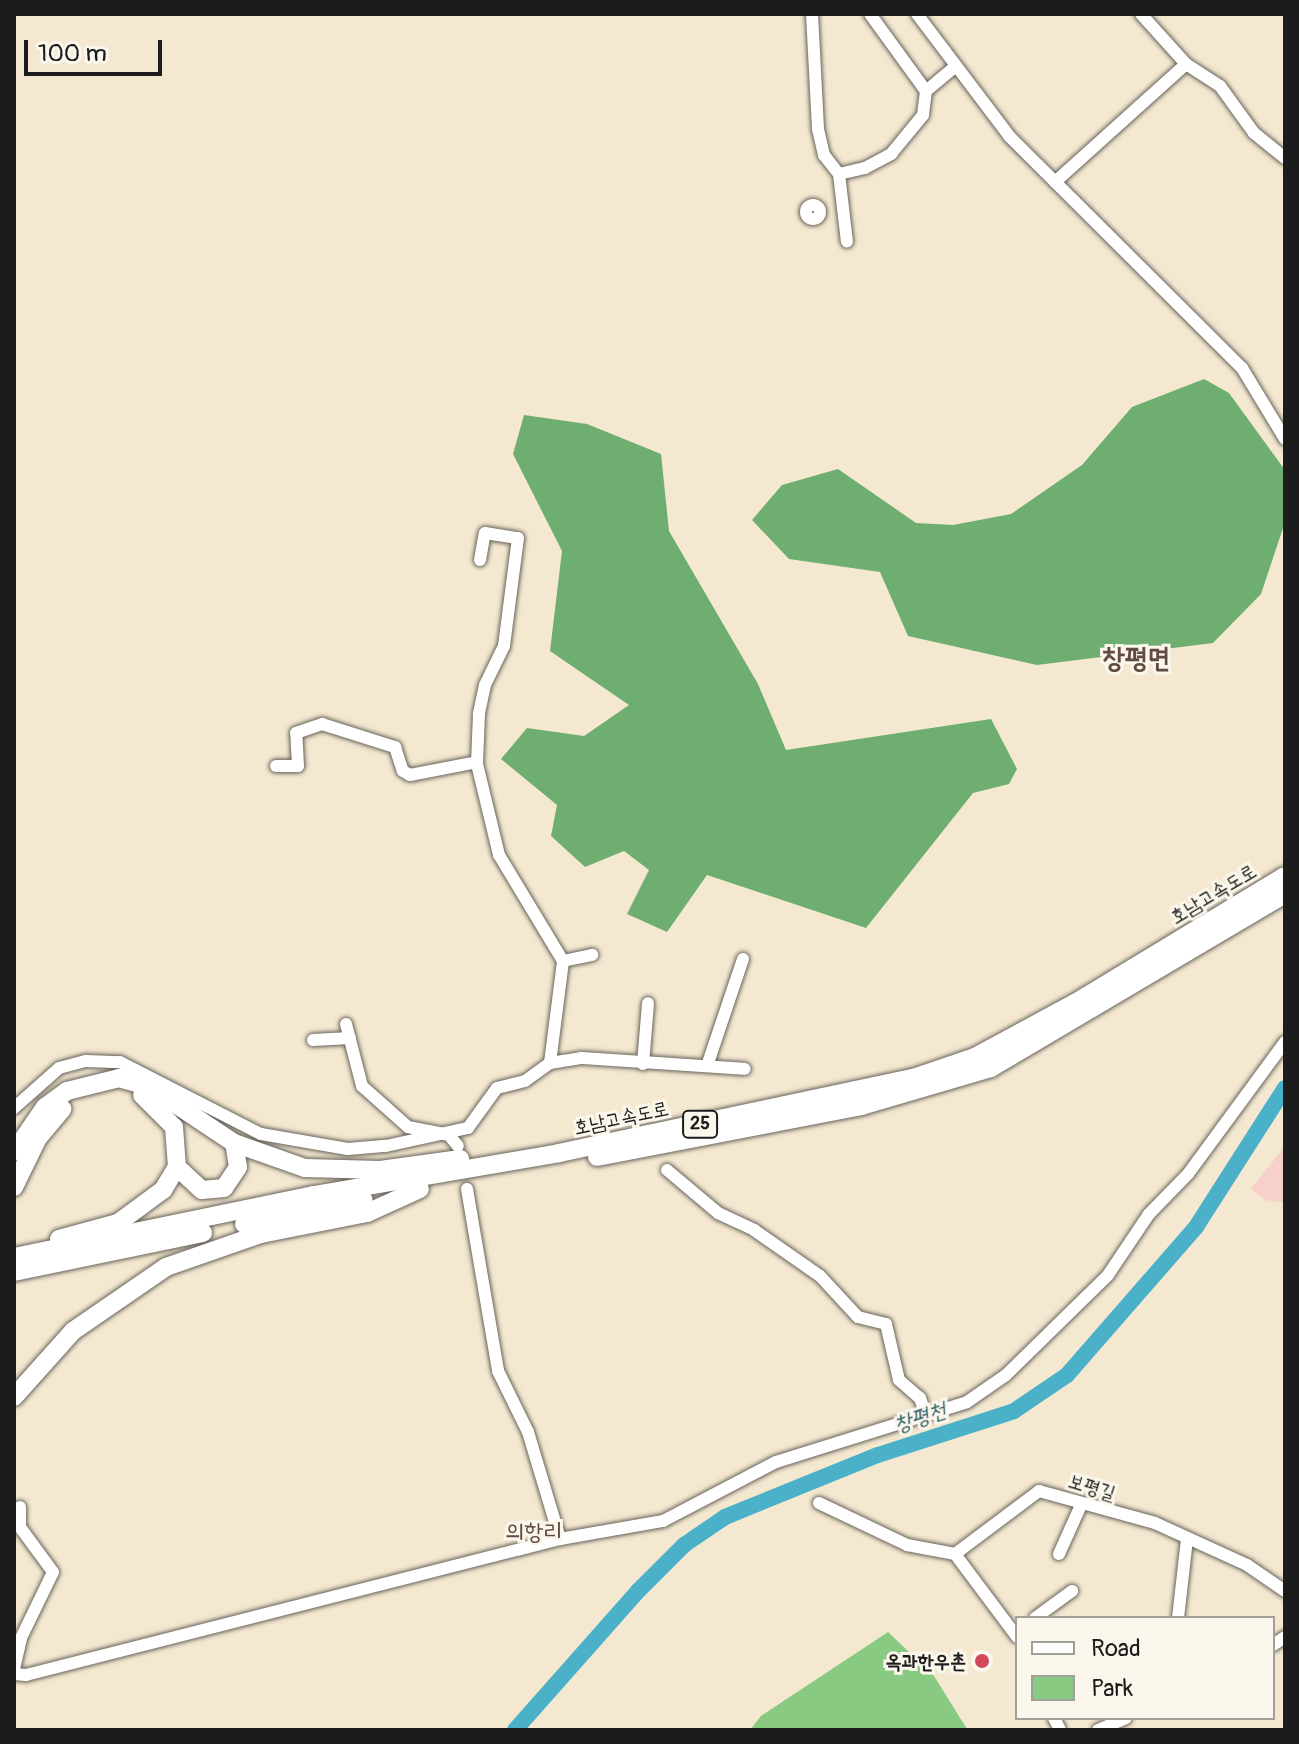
<!DOCTYPE html>
<meta charset="utf-8">
<style>
body{margin:0}
#map{position:relative;width:1299px;height:1744px;overflow:hidden;background:#f4e8d0;font-family:Pangolin,"Poor Story",sans-serif}
div>[style]{position:absolute}
[style*='--x']{left:calc(var(--x)*1px);top:calc(var(--y)*1px);width:calc(var(--w)*1px);rotate:calc(var(--a)*1deg)}
.built>*{inset:0;background:#f7d0cb}
.green>*{inset:0;background:#88ca82}
.forest>*{inset:0;background:#6eae70}
.river>*{height:16px;margin:-8px;padding:0 8px;transform-origin:8px;border-radius:8px;background:#4ab1c9}
.roads{filter:drop-shadow(0 0 2px #68635b) drop-shadow(0 0 2px #68635b)}
.minor>*{height:12px;margin:-6px;padding:0 6px;transform-origin:6px;border-radius:6px;background:#fff}
.minor>.ring{margin:-6px;padding:0;box-sizing:content-box;background:none;border:12px solid #fff;border-radius:50%}
.highway>*{height:18px;margin:-9px;padding:0 9px;transform-origin:9px;border-radius:9px;background:#fff}
.dots>*{width:22px;height:22px;translate:-50% -50%;box-sizing:border-box;border:4px solid #fbf7ec;border-radius:50%}
span{translate:-50% -50%;white-space:nowrap;text-align:center;line-height:1.15;-webkit-text-stroke:6px #fbf7ec;paint-order:stroke}
.shield-label span{padding:2px 6px;background:#fbf7ec;border:2px solid;border-radius:6px;-webkit-text-stroke-width:0}
.shield-label{font-size:18px;color:#1c1c1c;font-weight:700}
.street-label{font-size:20px;color:#1c1c1c}
.poi-label{font-size:20px;color:#1c1c1c;font-weight:700}
.right{translate:-100% -50%;text-align:right}
.water-label{font-size:22px;color:#315f6a;font-style:italic}
.quarter-label{font-size:24px;color:#624c41}
.district-label{font-size:28px;color:#624c41;font-weight:700}
.frame{position:absolute;inset:0;border:16px solid #1c1c1c;pointer-events:none}
.legend{position:absolute;left:1015px;top:1616px;width:260px;height:104px;box-sizing:border-box;background:#fbf7ec;border:2px solid #a29f99;margin:0;padding:10px 14px;list-style:none;font-size:24px;color:#1c1c1c}
.legend li{display:flex;align-items:center;gap:16px;height:40px}
.legend b{width:40px;border:2px solid #a29f99}
.scale{position:absolute;left:24px;top:40px;width:138px;height:36px;box-sizing:border-box;border:4px solid #1c1c1c;border-top:0;padding-left:10px;font-size:24px;line-height:28px;white-space:nowrap;color:#1c1c1c;-webkit-text-stroke:6px #fbf7ec;paint-order:stroke}
</style>
<div id="map">
<div class="built">
<i style="clip-path:polygon(1285px 1146px,1285px 1203px,1265px 1200px,1251px 1189px)"></i>
</div>
<div class="green">
<i style="clip-path:polygon(888px 1632px,934px 1676px,967px 1729px,750px 1730px,761px 1716px)"></i>
</div>
<div class="forest">
<i style="clip-path:polygon(1204px 379px,1229px 393px,1285px 470px,1285px 522px,1261px 594px,1213px 643px,1037px 665px,908px 636px,880px 572px,789px 559px,752px 520px,782px 485px,838px 469px,916px 523px,953px 525px,1011px 514px,1082px 465px,1132px 407px)"></i>
<i style="clip-path:polygon(524px 415px,587px 424px,661px 454px,669px 531px,758px 684px,786px 750px,991px 719px,1017px 769px,1009px 784px,973px 793px,866px 928px,707px 875px,667px 932px,627px 914px,649px 870px,624px 851px,585px 867px,551px 836px,557px 805px,501px 759px,527px 728px,584px 736px,629px 705px,550px 651px,562px 551px,513px 454px)"></i>
</div>
<div class="river">
<i style="--x:515;--y:1730;--w:186;--a:-48.5"></i>
<i style="--x:638;--y:1591;--w:65;--a:-45"></i>
<i style="--x:684;--y:1545;--w:50;--a:-34.3"></i>
<i style="--x:725;--y:1517;--w:165;--a:-22.1"></i>
<i style="--x:878;--y:1455;--w:143;--a:-17.9"></i>
<i style="--x:1014;--y:1411;--w:64;--a:-34.2"></i>
<i style="--x:1067;--y:1375;--w:196;--a:-48.9"></i>
<i style="--x:1196;--y:1227;--w:165;--a:-57.4"></i>
</div>
<div class="roads">
<div class="minor">
<i style="--x:812;--y:14;--w:115;--a:87"></i>
<i style="--x:818;--y:129;--w:27;--a:77"></i>
<i style="--x:824;--y:155;--w:24;--a:52"></i>
<i style="--x:839;--y:174;--w:27;--a:-13"></i>
<i style="--x:865;--y:168;--w:30;--a:-28"></i>
<i style="--x:891;--y:154;--w:50;--a:-50.6"></i>
<i style="--x:923;--y:115;--w:24;--a:-83"></i>
<i style="--x:870;--y:14;--w:95;--a:54"></i>
<i style="--x:926;--y:91;--w:38;--a:-40"></i>
<i style="--x:917;--y:14;--w:154;--a:52.9"></i>
<i style="--x:1010;--y:137;--w:327;--a:44.9"></i>
<i style="--x:1242;--y:368;--w:83;--a:58.8"></i>
<i style="--x:1141;--y:14;--w:67;--a:48"></i>
<i style="--x:839;--y:174;--w:68;--a:83.3"></i>
<i style="--x:1055;--y:182;--w:176;--a:-42"></i>
<i style="--x:1186;--y:64;--w:40;--a:32.9"></i>
<i style="--x:1220;--y:86;--w:58;--a:54.1"></i>
<i style="--x:1254;--y:133;--w:40;--a:39"></i>
<i class="ring" style="left:806px;top:205px;width:2px;height:2px"></i>
<i style="--x:480;--y:560;--w:27;--a:-80"></i>
<i style="--x:485;--y:533;--w:33;--a:9"></i>
<i style="--x:518;--y:538;--w:109;--a:97.4"></i>
<i style="--x:504;--y:646;--w:43;--a:116"></i>
<i style="--x:485;--y:685;--w:30;--a:102"></i>
<i style="--x:479;--y:714;--w:50;--a:92.3"></i>
<i style="--x:477;--y:764;--w:94;--a:76.4"></i>
<i style="--x:499;--y:855;--w:124;--a:58.9"></i>
<i style="--x:276;--y:766;--w:22;--a:0"></i>
<i style="--x:298;--y:766;--w:33;--a:-93"></i>
<i style="--x:296;--y:733;--w:28;--a:-19"></i>
<i style="--x:322;--y:724;--w:77;--a:17.5"></i>
<i style="--x:395;--y:747;--w:25;--a:72"></i>
<i style="--x:403;--y:771;--w:8;--a:30"></i>
<i style="--x:410;--y:775;--w:68;--a:-11"></i>
<i style="--x:346;--y:1024;--w:64;--a:75.5"></i>
<i style="--x:362;--y:1086;--w:62;--a:41.7"></i>
<i style="--x:408;--y:1127;--w:42;--a:11"></i>
<i style="--x:449;--y:1135;--w:14;--a:51"></i>
<i style="--x:313;--y:1040;--w:37;--a:-3"></i>
<i style="--x:550;--y:1063;--w:103;--a:-82.7"></i>
<i style="--x:563;--y:961;--w:30;--a:-12"></i>
<i style="--x:643;--y:1064;--w:61;--a:-85.3"></i>
<i style="--x:707;--y:1066;--w:113;--a:-71.4"></i>
<i style="--x:14;--y:1108;--w:60;--a:-41.6"></i>
<i style="--x:59;--y:1068;--w:28;--a:-15"></i>
<i style="--x:86;--y:1061;--w:34;--a:2"></i>
<i style="--x:120;--y:1062;--w:158;--a:27.1"></i>
<i style="--x:261;--y:1134;--w:88;--a:9.8"></i>
<i style="--x:348;--y:1149;--w:38;--a:-5"></i>
<i style="--x:386;--y:1146;--w:84;--a:-12.4"></i>
<i style="--x:468;--y:1128;--w:49;--a:-54.1"></i>
<i style="--x:497;--y:1088;--w:29;--a:-14"></i>
<i style="--x:525;--y:1081;--w:31;--a:-36"></i>
<i style="--x:550;--y:1063;--w:31;--a:-9"></i>
<i style="--x:581;--y:1058;--w:164;--a:3.8"></i>
<i style="--x:667;--y:1170;--w:67;--a:40.1"></i>
<i style="--x:718;--y:1213;--w:40;--a:25"></i>
<i style="--x:754;--y:1230;--w:80;--a:34.9"></i>
<i style="--x:820;--y:1276;--w:56;--a:47.2"></i>
<i style="--x:858;--y:1317;--w:29;--a:14"></i>
<i style="--x:886;--y:1324;--w:57;--a:76.9"></i>
<i style="--x:899;--y:1380;--w:28;--a:41"></i>
<i style="--x:920;--y:1398;--w:18;--a:71"></i>
<i style="--x:467;--y:1189;--w:185;--a:80.3"></i>
<i style="--x:498;--y:1371;--w:68;--a:63.8"></i>
<i style="--x:528;--y:1432;--w:112;--a:73.3"></i>
<i style="--x:819;--y:1503;--w:98;--a:25.5"></i>
<i style="--x:907;--y:1545;--w:49;--a:10.6"></i>
<i style="--x:955;--y:1554;--w:104;--a:53.2"></i>
<i style="--x:955;--y:1554;--w:105;--a:-36.9"></i>
<i style="--x:1039;--y:1491;--w:120;--a:15.4"></i>
<i style="--x:1155;--y:1523;--w:101;--a:24.5"></i>
<i style="--x:1247;--y:1565;--w:46;--a:34.4"></i>
<i style="--x:1059;--y:1554;--w:54;--a:-65.8"></i>
<i style="--x:1035;--y:1618;--w:46;--a:-36.1"></i>
<i style="--x:1178;--y:1618;--w:80;--a:-83.5"></i>
<i style="--x:1273;--y:1645;--w:14;--a:-34"></i>
<i style="--x:14;--y:1669;--w:32;--a:-77"></i>
<i style="--x:21;--y:1638;--w:73;--a:-64.1"></i>
<i style="--x:53;--y:1572;--w:56;--a:-126.3"></i>
<i style="--x:20;--y:1527;--w:20;--a:-90"></i>
<i style="--x:14;--y:1674;--w:12;--a:5"></i>
<i style="--x:26;--y:1675;--w:551;--a:-14.29"></i>
<i style="--x:560;--y:1539;--w:105;--a:-9.9"></i>
<i style="--x:663;--y:1521;--w:127;--a:-27.6"></i>
<i style="--x:776;--y:1462;--w:200;--a:-17.4"></i>
<i style="--x:967;--y:1402;--w:47;--a:-34.7"></i>
<i style="--x:1006;--y:1375;--w:143;--a:-44.4"></i>
<i style="--x:1108;--y:1275;--w:73;--a:-56.1"></i>
<i style="--x:1149;--y:1214;--w:56;--a:-45.7"></i>
<i style="--x:1188;--y:1174;--w:164;--a:-53.7"></i>
<i style="--x:1054;--y:1718;--w:13;--a:63"></i>
<i style="--x:1098;--y:1730;--w:30;--a:-23"></i>
</div>
<div class="highway">
<i style="--x:14;--y:1152;--w:55;--a:-55.4"></i>
<i style="--x:45;--y:1107;--w:27;--a:-36"></i>
<i style="--x:67;--y:1091;--w:54;--a:-14"></i>
<i style="--x:119;--y:1078;--w:32;--a:16"></i>
<i style="--x:150;--y:1087;--w:101;--a:33.7"></i>
<i style="--x:234;--y:1143;--w:75;--a:19.4"></i>
<i style="--x:305;--y:1168;--w:75;--a:1.5"></i>
<i style="--x:380;--y:1170;--w:81;--a:-7.8"></i>
<i style="--x:597;--y:1157;--w:269;--a:-10.9"></i>
<i style="--x:861;--y:1106;--w:135;--a:-16.3"></i>
<i style="--x:991;--y:1068;--w:342;--a:-30.6"></i>
<i style="--x:177;--y:1167;--w:34;--a:43"></i>
<i style="--x:202;--y:1190;--w:22;--a:-5"></i>
<i style="--x:224;--y:1188;--w:25;--a:-56"></i>
<i style="--x:238;--y:1167;--w:24;--a:-99"></i>
<i style="--x:14;--y:1187;--w:55;--a:-63.9"></i>
<i style="--x:38;--y:1138;--w:38;--a:-50"></i>
<i style="--x:244;--y:1224;--w:122;--a:-11.3"></i>
<i style="--x:59;--y:1239;--w:61;--a:-15.2"></i>
<i style="--x:118;--y:1223;--w:56;--a:-36.3"></i>
<i style="--x:163;--y:1190;--w:27;--a:-59"></i>
<i style="--x:177;--y:1167;--w:40;--a:-94.3"></i>
<i style="--x:174;--y:1127;--w:45;--a:-135"></i>
<i style="--x:14;--y:1257;--w:306;--a:-11.7"></i>
<i style="--x:314;--y:1195;--w:249;--a:-9.7"></i>
<i style="--x:559;--y:1153;--w:365;--a:-12"></i>
<i style="--x:916;--y:1077;--w:62;--a:-18.7"></i>
<i style="--x:975;--y:1057;--w:114;--a:-28.4"></i>
<i style="--x:1075;--y:1003;--w:245;--a:-31.2"></i>
<i style="--x:14;--y:1272;--w:193;--a:-11.7"></i>
<i style="--x:14;--y:1397;--w:89;--a:-48.2"></i>
<i style="--x:73;--y:1331;--w:113;--a:-34.5"></i>
<i style="--x:166;--y:1267;--w:101;--a:-19.2"></i>
<i style="--x:261;--y:1234;--w:108;--a:-11.2"></i>
<i style="--x:367;--y:1213;--w:58;--a:-24.4"></i>
</div>
</div>
<div class="dots">
<i style="left:982px;top:1661px;background:#d1495b"></i>
</div>
<div class="shield-label">
<span style="left:700px;top:1124px">25</span>
</div>
<div class="street-label">
<span style="left:1213px;top:894px;rotate:-31deg">호남고속도로</span>
<span style="left:621px;top:1118px;rotate:-12deg">호남고속도로</span>
<span style="left:1092px;top:1487px;rotate:17deg">보평길</span>
</div>
<div class="poi-label">
<span class="right" style="left:966px;top:1661px">옥과한우촌</span>
</div>
<div class="water-label">
<span style="left:920px;top:1418px;rotate:-18deg">창평천</span>
</div>
<div class="quarter-label">
<span style="left:534px;top:1532px">의항리</span>
</div>
<div class="district-label">
<span style="left:1136px;top:659px">창평면</span>
</div>
<div class="frame"></div>
<ul class="legend">
<li><b style="height:10px;background:#fff"></b>Road</li>
<li><b style="height:22px;background:#88ca82"></b>Park</li>
</ul>
<div class="scale">100 m</div>
</div>
